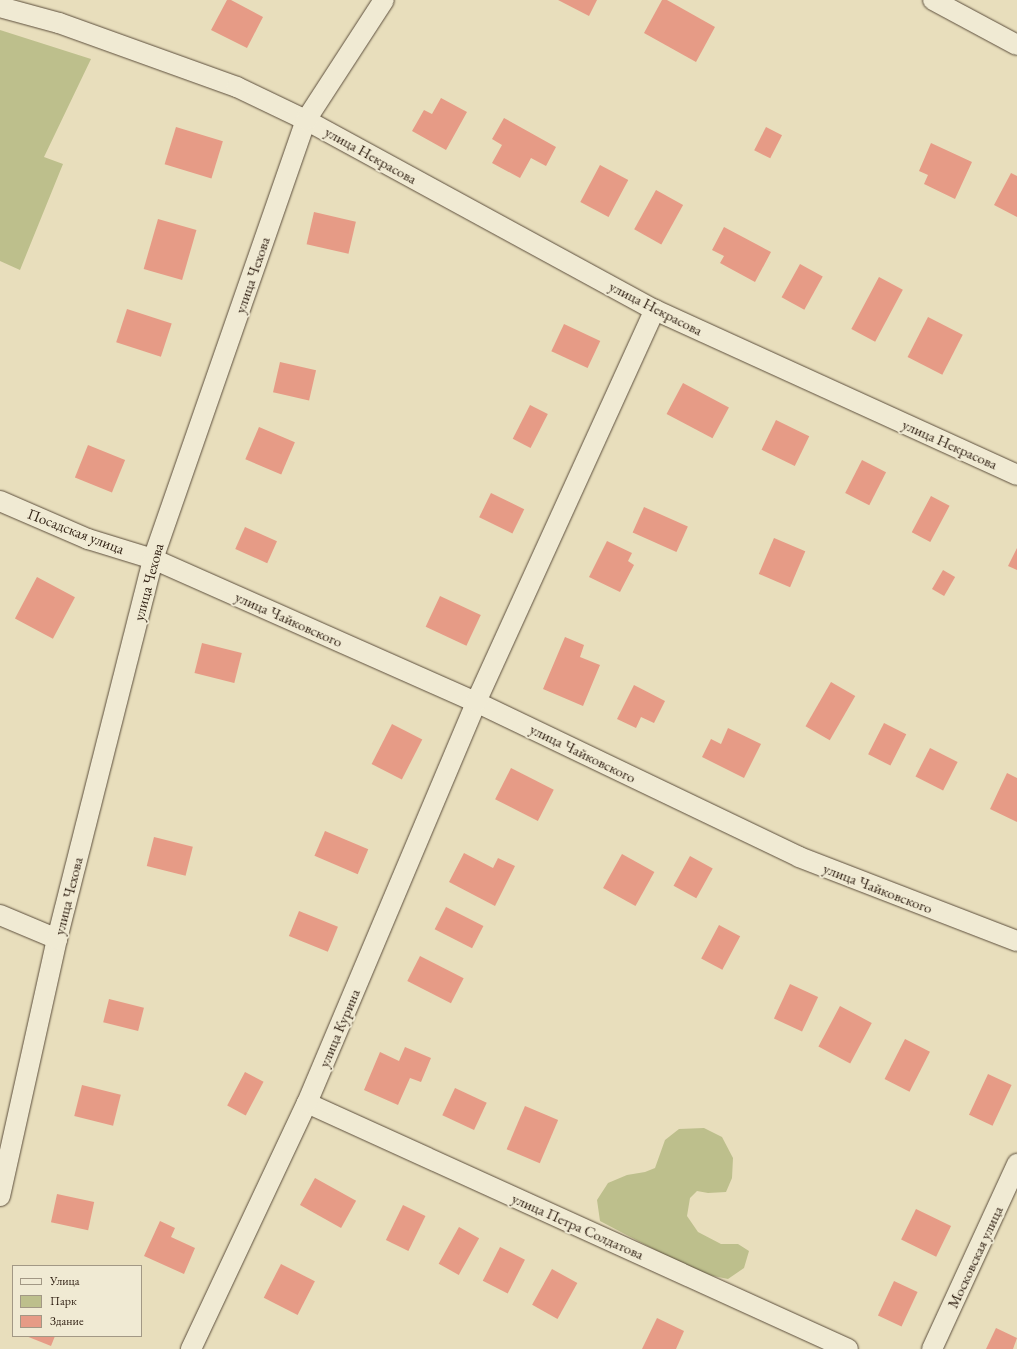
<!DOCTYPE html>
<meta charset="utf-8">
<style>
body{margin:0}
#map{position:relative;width:1017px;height:1349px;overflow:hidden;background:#e8debc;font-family:"EB Garamond",serif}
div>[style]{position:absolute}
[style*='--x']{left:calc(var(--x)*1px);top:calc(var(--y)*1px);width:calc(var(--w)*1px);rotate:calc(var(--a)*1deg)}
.green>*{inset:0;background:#bdbf8c}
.building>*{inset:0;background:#e69b86;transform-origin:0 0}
.roads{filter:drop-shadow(0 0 1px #5c4e3c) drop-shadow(0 0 1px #5c4e3c)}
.street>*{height:20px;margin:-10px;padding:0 10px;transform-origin:10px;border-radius:10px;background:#f0ead3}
span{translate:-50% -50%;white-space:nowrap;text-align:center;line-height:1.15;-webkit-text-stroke:4px #f0ead3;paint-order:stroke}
.street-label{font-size:15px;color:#2e1e11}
.legend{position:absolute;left:12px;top:1265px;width:130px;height:72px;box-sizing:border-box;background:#f0ead3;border:1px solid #a29885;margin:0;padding:5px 7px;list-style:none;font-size:12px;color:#2e1e11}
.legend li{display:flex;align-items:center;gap:8px;height:20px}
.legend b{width:20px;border:1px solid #a29885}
</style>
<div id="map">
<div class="green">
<i style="clip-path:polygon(0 30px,91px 59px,44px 157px,63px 164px,20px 270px,0 261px)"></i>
<i style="clip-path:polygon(704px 1128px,722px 1137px,733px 1158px,732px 1178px,726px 1192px,708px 1193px,697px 1191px,690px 1198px,687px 1216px,698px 1232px,721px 1244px,738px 1244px,749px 1251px,744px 1268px,728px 1279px,699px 1273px,600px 1221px,597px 1200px,608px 1183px,627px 1175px,645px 1172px,655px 1168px,665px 1140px,679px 1129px)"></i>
</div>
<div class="building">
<i style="clip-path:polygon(227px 0,231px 0,263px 17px,247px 48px,211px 30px)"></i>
<i style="clip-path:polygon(558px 0,597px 0,589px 16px)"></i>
<i style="clip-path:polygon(662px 0,667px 0,715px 27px,696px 62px,644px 33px)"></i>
<i style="clip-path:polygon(441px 98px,467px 112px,446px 150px,412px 131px,424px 110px,432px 114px)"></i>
<i style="clip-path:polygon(504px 118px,556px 147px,546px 166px,531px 158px,520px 178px,492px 163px,502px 145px,492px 139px)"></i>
<i style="left:176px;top:127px;width:49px;height:39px;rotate:17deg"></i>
<i style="left:766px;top:127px;width:18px;height:26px;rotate:27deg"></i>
<i style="clip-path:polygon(931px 143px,972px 162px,955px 199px,924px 184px,928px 175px,919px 171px)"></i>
<i style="left:600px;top:165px;width:32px;height:42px;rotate:28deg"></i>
<i style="clip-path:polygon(1011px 173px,1017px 176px,1017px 217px,994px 205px)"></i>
<i style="left:656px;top:190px;width:31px;height:45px;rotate:29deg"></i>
<i style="left:314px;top:212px;width:43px;height:33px;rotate:13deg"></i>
<i style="left:158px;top:219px;width:40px;height:52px;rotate:16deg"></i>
<i style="clip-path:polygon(724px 227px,771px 252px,755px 282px,720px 263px,724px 256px,712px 250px)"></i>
<i style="left:800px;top:264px;width:26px;height:38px;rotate:29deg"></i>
<i style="left:879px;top:277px;width:27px;height:59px;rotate:28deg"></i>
<i style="left:127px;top:309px;width:47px;height:35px;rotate:18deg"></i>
<i style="left:928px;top:317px;width:39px;height:45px;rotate:27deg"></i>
<i style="left:564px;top:324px;width:40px;height:30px;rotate:25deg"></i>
<i style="left:280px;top:362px;width:37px;height:31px;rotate:13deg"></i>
<i style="left:683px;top:383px;width:52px;height:35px;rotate:28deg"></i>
<i style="left:530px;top:405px;width:20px;height:38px;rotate:27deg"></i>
<i style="left:776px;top:420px;width:37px;height:33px;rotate:26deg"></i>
<i style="left:259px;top:427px;width:39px;height:35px;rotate:23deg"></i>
<i style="left:88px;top:445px;width:40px;height:35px;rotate:22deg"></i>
<i style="left:862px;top:460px;width:27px;height:37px;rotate:27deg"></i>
<i style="left:491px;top:493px;width:37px;height:27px;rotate:26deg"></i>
<i style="left:931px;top:496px;width:21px;height:41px;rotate:28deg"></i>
<i style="left:644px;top:507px;width:48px;height:28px;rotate:24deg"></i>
<i style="left:245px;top:527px;width:35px;height:24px;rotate:24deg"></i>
<i style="left:774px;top:538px;width:34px;height:39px;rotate:23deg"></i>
<i style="clip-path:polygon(607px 541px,632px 553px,628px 561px,634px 565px,620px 592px,589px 577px)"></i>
<i style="clip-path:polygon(1017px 548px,1017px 570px,1008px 566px)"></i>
<i style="left:943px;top:570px;width:14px;height:22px;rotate:30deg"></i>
<i style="left:37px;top:577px;width:43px;height:47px;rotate:28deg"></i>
<i style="left:440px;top:596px;width:45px;height:34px;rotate:25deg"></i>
<i style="clip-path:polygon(565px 637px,584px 645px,580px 657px,600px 665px,583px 706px,543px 689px)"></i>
<i style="left:202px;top:643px;width:41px;height:31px;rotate:14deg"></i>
<i style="left:831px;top:682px;width:28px;height:51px;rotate:30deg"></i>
<i style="clip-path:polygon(634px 685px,665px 701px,654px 723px,641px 717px,636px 728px,617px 719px)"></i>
<i style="left:884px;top:723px;width:25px;height:35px;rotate:27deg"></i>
<i style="left:392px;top:724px;width:34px;height:45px;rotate:27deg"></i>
<i style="clip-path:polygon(728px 728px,761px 744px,744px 778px,702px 757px,711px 739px,721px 744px)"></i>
<i style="left:930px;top:748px;width:31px;height:32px;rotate:27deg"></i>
<i style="left:511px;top:768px;width:48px;height:35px;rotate:27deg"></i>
<i style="clip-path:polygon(1007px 773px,1017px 778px,1017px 822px,990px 809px)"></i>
<i style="left:325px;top:831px;width:47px;height:27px;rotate:23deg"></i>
<i style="left:154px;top:837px;width:40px;height:30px;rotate:14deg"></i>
<i style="clip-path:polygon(464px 853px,493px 868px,498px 858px,515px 866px,495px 906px,449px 882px)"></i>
<i style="left:622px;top:854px;width:37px;height:39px;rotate:29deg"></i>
<i style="left:690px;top:856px;width:26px;height:34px;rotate:29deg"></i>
<i style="left:446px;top:907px;width:42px;height:25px;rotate:27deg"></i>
<i style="left:299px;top:911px;width:42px;height:27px;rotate:22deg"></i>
<i style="left:719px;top:925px;width:24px;height:38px;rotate:28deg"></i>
<i style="left:420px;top:956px;width:49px;height:28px;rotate:27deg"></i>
<i style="left:790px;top:984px;width:31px;height:38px;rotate:25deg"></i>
<i style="left:109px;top:999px;width:36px;height:24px;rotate:14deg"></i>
<i style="left:840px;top:1006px;width:36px;height:46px;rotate:28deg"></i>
<i style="left:905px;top:1039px;width:28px;height:45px;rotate:27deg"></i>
<i style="clip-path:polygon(405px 1047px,431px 1058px,421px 1082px,410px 1078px,398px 1105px,364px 1090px,380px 1052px,399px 1061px)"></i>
<i style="left:245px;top:1072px;width:21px;height:38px;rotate:28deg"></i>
<i style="left:988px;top:1074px;width:26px;height:45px;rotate:25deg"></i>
<i style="left:82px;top:1085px;width:40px;height:32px;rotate:14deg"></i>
<i style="left:455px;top:1088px;width:35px;height:30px;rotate:25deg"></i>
<i style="left:525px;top:1106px;width:36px;height:47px;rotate:23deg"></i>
<i style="left:315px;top:1178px;width:47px;height:31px;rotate:29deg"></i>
<i style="left:57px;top:1194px;width:38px;height:29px;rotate:12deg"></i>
<i style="left:403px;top:1205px;width:25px;height:39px;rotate:26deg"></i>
<i style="left:916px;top:1209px;width:39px;height:34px;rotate:26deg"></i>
<i style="clip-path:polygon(160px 1221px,175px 1228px,171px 1237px,195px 1248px,184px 1274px,144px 1256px)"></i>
<i style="left:459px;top:1227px;width:23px;height:42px;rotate:29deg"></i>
<i style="left:500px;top:1247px;width:28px;height:38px;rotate:27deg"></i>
<i style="left:281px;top:1264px;width:38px;height:38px;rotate:27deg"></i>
<i style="left:552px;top:1269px;width:29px;height:41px;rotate:29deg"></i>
<i style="left:894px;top:1281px;width:26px;height:38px;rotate:25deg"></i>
<i style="clip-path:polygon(657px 1318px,684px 1331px,676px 1349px,642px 1349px)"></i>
<i style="clip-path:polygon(996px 1328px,1017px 1338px,1013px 1349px,986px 1349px)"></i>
<i style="clip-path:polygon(26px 1336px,55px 1336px,51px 1346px)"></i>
</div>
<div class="roads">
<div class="street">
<i style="--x:933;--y:0;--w:95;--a:28.2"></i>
<i style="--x:0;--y:7;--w:61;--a:15.2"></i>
<i style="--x:59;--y:23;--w:189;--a:19.8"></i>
<i style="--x:237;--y:87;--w:76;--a:25.6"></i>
<i style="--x:306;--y:120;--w:397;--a:28.6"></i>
<i style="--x:655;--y:310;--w:398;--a:24.5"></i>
<i style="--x:0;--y:501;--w:96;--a:23.4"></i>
<i style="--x:88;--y:539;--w:68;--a:17.1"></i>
<i style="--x:153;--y:559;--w:353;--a:23.9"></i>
<i style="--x:476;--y:702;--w:358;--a:25.6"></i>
<i style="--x:799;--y:857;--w:234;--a:21.1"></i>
<i style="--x:0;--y:915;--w:62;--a:22.8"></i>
<i style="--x:307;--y:1103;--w:594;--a:24.45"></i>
<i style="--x:0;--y:1196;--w:263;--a:-77.5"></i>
<i style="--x:57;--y:939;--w:392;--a:-75.8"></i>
<i style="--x:153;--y:559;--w:465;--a:-70.8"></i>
<i style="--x:306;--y:120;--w:143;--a:-57"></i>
<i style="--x:191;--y:1349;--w:272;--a:-64.8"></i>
<i style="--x:307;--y:1103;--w:435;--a:-67.1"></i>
<i style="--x:476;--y:702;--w:431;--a:-65.5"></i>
<i style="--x:932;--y:1349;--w:204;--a:-65.3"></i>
</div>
</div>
<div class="street-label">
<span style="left:371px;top:155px;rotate:29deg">улица Некрасова</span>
<span style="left:252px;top:275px;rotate:-71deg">улица Чехова</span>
<span style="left:656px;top:308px;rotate:27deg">улица Некрасова</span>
<span style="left:950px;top:444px;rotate:24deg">улица Некрасова</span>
<span style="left:76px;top:531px;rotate:21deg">Посадская улица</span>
<span style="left:148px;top:582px;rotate:-75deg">улица Чехова</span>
<span style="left:289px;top:619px;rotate:24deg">улица Чайковского</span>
<span style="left:583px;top:753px;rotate:26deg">улица Чайковского</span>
<span style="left:878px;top:888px;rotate:21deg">улица Чайковского</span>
<span style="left:68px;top:896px;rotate:-76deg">улица Чехова</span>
<span style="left:339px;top:1028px;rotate:-67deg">улица Курина</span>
<span style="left:578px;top:1226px;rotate:24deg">улица Петра Солдатова</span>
<span style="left:975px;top:1257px;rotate:-65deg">Московская улица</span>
</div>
<ul class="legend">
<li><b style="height:5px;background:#f0ead3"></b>Улица</li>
<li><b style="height:11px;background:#bdbf8c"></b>Парк</li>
<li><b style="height:11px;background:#e69b86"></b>Здание</li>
</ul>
</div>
